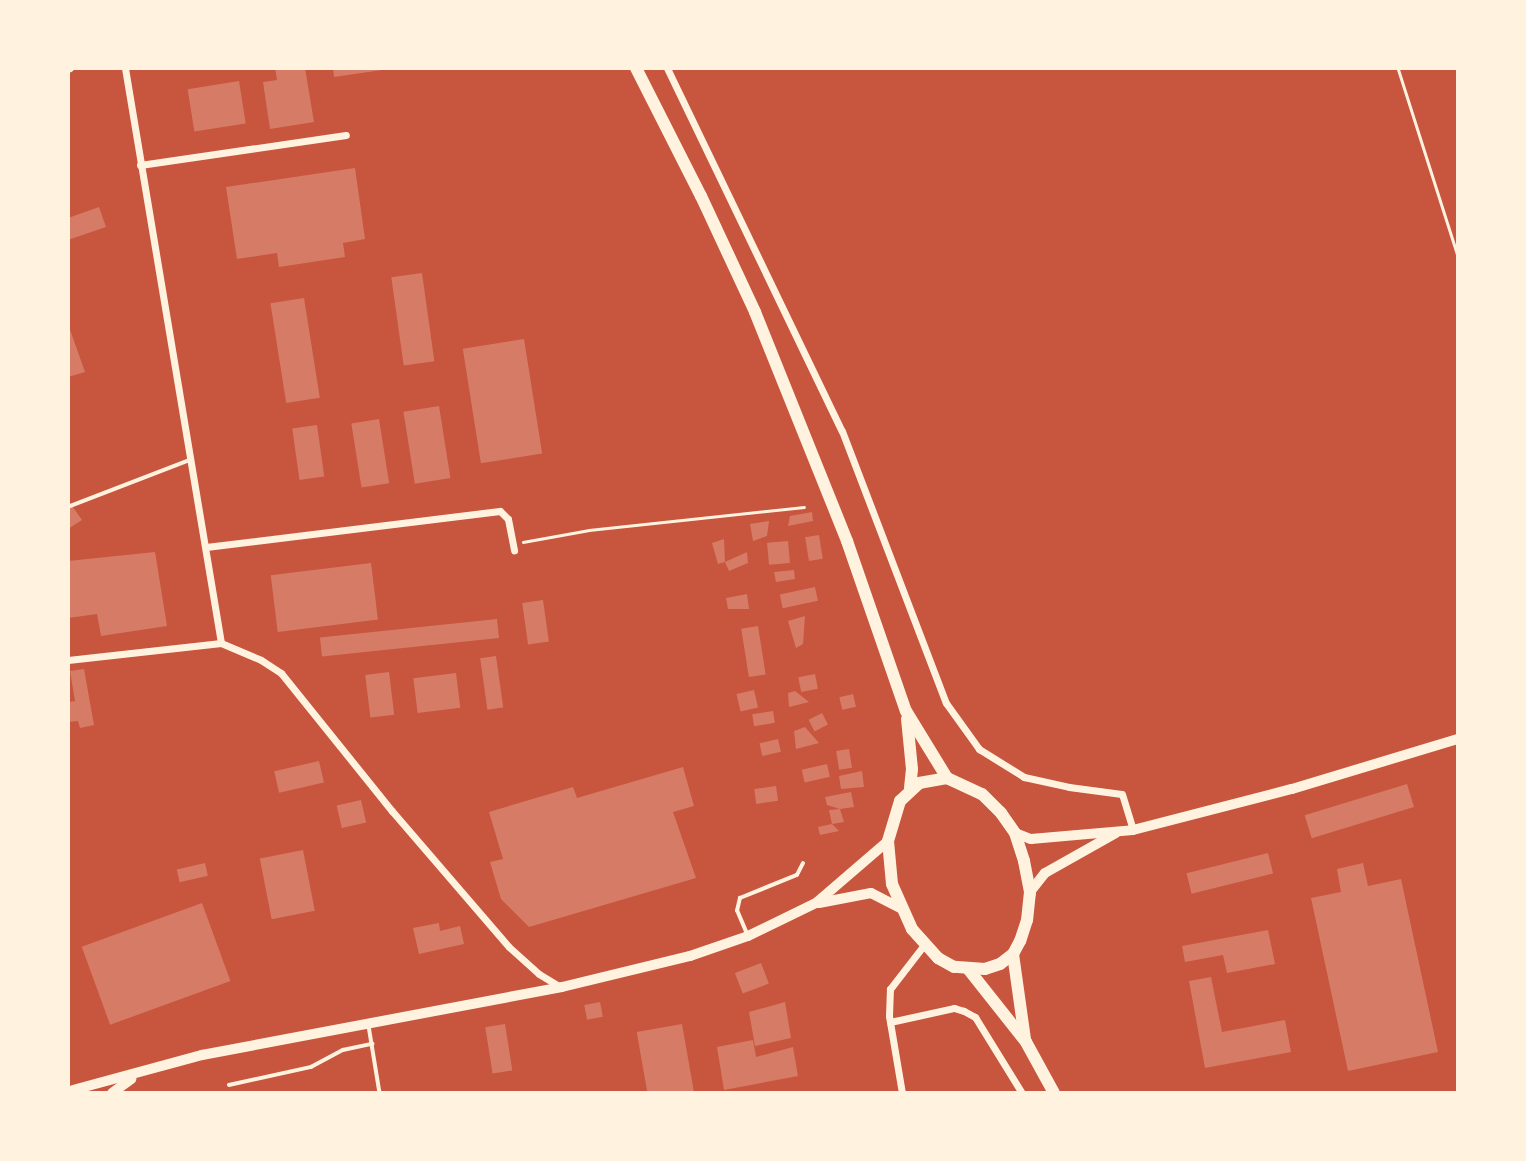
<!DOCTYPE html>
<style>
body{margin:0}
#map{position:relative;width:1526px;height:1161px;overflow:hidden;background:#c8553d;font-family:Figtree,sans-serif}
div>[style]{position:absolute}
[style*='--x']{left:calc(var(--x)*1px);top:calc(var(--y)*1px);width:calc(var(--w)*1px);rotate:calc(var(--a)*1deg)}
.building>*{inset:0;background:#d67c66;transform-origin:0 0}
.path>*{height:2.5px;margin:-1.25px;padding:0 1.25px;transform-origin:1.25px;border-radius:1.25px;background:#fff3e0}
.service>*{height:3.5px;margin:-1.75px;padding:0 1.75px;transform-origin:1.75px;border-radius:1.75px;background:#fff3e0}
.minor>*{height:7px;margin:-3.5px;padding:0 3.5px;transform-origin:3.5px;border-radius:3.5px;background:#fff3e0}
.secondary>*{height:10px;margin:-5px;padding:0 5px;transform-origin:5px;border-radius:5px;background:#fff3e0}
.primary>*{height:12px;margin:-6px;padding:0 6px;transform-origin:6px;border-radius:6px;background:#fff3e0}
span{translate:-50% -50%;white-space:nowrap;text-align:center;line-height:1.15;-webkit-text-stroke:5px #fff3e0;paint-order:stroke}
.frame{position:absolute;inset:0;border:70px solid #fff3e0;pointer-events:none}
</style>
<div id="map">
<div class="building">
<i style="clip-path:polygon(275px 68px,305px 68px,314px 122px,270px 129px,263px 82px,277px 80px)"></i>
<i style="clip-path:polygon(333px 68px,382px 68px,382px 70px,334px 77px)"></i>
<i style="left:239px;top:81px;width:43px;height:52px;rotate:81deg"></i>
<i style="clip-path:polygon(355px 168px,365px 239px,343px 243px,345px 257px,279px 267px,277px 253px,237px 259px,226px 187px)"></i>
<i style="clip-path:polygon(99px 207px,106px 227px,68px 240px,68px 218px)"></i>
<i style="left:422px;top:273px;width:89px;height:31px;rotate:82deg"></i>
<i style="left:304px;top:298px;width:101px;height:34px;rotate:81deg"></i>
<i style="clip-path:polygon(68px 324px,85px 372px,68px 377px)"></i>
<i style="left:524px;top:339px;width:116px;height:62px;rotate:81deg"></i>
<i style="left:439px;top:406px;width:73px;height:36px;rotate:81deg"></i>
<i style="left:379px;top:419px;width:65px;height:28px;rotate:81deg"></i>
<i style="left:317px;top:425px;width:52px;height:25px;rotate:82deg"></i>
<i style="clip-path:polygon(68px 500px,82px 520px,68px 529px)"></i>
<i style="clip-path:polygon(812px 512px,813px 521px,788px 526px,790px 516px)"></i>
<i style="clip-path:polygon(769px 521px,767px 536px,753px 541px,750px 524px)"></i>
<i style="left:819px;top:535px;width:24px;height:14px;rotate:81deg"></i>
<i style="clip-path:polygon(724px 539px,725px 562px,718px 564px,712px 543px)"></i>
<i style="left:788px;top:541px;width:22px;height:21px;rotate:85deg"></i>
<i style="clip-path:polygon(155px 552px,167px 626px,101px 636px,97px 614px,68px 618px,68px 561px)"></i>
<i style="clip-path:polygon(747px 552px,748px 563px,729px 571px,725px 562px)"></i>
<i style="left:371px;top:563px;width:57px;height:101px;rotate:83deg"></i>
<i style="clip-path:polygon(794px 570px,795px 579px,776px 582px,774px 572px)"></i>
<i style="left:815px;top:587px;width:14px;height:36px;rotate:78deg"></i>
<i style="clip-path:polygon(747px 594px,749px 609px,728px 609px,726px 598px)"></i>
<i style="left:543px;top:600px;width:42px;height:21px;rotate:82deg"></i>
<i style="clip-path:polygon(805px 616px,803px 644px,796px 648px,788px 621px)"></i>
<i style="left:497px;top:619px;width:19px;height:178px;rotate:84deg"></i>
<i style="left:758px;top:626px;width:49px;height:17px;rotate:81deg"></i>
<i style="left:496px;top:656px;width:52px;height:16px;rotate:82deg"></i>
<i style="clip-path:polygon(84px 669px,94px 725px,80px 728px,78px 721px,68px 722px,68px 702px,75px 701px,70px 671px)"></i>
<i style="left:389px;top:672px;width:43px;height:24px;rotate:83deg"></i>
<i style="left:456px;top:673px;width:35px;height:43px;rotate:83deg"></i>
<i style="left:815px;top:674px;width:15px;height:17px;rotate:79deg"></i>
<i style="left:754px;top:690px;width:18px;height:18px;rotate:77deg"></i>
<i style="clip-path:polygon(795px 691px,809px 702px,789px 707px,788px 693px)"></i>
<i style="left:853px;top:694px;width:13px;height:14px;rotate:77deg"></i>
<i style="left:773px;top:711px;width:12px;height:21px;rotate:81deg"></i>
<i style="left:822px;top:713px;width:13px;height:15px;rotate:63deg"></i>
<i style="clip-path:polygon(805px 727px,819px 743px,796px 749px,794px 731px)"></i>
<i style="left:778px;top:739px;width:13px;height:19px;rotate:77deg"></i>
<i style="left:849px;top:749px;width:19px;height:13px;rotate:81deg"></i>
<i style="left:319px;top:761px;width:22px;height:46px;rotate:77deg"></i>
<i style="left:827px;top:764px;width:13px;height:26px;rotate:77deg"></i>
<i style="clip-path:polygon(683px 767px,694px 806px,673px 812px,696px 878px,529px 927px,501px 899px,490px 862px,503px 859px,489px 812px,573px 787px,577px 798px)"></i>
<i style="clip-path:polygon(862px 771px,864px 787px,841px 789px,839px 776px)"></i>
<i style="left:1407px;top:784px;width:24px;height:107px;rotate:73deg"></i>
<i style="left:776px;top:786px;width:15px;height:22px;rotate:82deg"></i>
<i style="clip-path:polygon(851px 792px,854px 807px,840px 809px,844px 822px,832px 824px,829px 810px,840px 809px,827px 805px,825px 797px)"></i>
<i style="left:361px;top:800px;width:23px;height:25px;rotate:77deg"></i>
<i style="clip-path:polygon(832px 824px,839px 831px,820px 835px,818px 827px)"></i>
<i style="left:303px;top:850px;width:62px;height:44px;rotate:79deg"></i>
<i style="left:1268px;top:853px;width:21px;height:84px;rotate:76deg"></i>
<i style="left:205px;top:863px;width:13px;height:29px;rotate:77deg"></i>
<i style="clip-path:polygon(1363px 863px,1368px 886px,1401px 879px,1438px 1052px,1348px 1071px,1311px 898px,1341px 892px,1337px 869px)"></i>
<i style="left:202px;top:903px;width:83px;height:128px;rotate:70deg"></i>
<i style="clip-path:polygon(439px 923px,440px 931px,460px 926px,464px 944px,419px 954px,413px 928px)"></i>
<i style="clip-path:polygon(1268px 930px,1275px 964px,1227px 973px,1223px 955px,1185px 962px,1182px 946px)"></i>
<i style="left:761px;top:963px;width:22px;height:28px;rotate:69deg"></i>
<i style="clip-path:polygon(1211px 977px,1222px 1032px,1285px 1020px,1291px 1052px,1205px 1068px,1189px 981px)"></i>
<i style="left:600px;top:1002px;width:15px;height:16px;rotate:79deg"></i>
<i style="clip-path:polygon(785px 1002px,791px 1038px,755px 1046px,749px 1012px)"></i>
<i style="left:505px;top:1024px;width:47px;height:20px;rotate:81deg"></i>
<i style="left:682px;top:1024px;width:70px;height:46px;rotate:80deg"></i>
<i style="clip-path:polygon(753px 1040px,756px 1057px,793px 1047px,798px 1076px,724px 1090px,717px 1047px)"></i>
</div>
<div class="path">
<i style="--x:1398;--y:68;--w:197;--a:72.3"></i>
<i style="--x:523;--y:542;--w:67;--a:-10.3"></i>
<i style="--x:589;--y:530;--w:216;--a:-6.1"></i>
</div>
<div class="service">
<i style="--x:68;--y:507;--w:131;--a:-21.1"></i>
<i style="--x:747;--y:934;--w:25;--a:-113"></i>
<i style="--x:737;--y:911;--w:13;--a:-77"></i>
<i style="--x:740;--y:898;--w:61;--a:-22"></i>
<i style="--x:797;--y:875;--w:13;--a:-63"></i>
<i style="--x:369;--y:1026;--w:68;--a:80.7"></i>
<i style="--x:229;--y:1085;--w:84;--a:-12.4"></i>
<i style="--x:311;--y:1067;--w:36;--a:-28"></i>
<i style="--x:343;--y:1050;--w:30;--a:-12"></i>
</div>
<div class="minor">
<i style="--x:125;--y:68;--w:583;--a:80.52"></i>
<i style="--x:667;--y:68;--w:403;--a:64.3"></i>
<i style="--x:842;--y:431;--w:291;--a:69.1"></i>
<i style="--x:946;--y:703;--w:57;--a:54.3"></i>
<i style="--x:979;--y:749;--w:53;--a:31.9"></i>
<i style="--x:1024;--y:777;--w:46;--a:12.5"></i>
<i style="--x:1069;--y:787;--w:53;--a:7.5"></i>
<i style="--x:1122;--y:794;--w:38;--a:73"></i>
<i style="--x:68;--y:69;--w:2;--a:-27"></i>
<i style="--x:140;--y:165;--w:208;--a:-8.3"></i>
<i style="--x:206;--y:547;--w:296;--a:-7"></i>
<i style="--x:500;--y:511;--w:11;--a:45"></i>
<i style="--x:508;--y:519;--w:32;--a:79"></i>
<i style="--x:68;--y:660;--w:154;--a:-6.3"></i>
<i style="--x:221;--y:643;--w:43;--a:23"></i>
<i style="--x:261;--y:660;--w:24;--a:33"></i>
<i style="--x:281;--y:673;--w:177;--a:51.2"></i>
<i style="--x:392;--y:811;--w:179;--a:49.3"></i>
<i style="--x:509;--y:947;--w:40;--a:42"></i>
<i style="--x:539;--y:974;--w:26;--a:31"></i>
<i style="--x:890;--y:1022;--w:66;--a:-12.3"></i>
<i style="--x:954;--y:1008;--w:10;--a:17"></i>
<i style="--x:964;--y:1011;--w:13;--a:29"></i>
<i style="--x:975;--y:1017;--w:89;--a:58.3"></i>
<i style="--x:902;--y:1093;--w:78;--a:-99.6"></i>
<i style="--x:889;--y:1016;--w:27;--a:-88"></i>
<i style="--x:890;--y:989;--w:56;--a:-52.3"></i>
</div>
<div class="secondary">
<i style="--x:1015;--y:833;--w:17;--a:21"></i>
<i style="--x:1031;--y:839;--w:102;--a:-5"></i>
<i style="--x:1133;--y:830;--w:164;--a:-14.5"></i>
<i style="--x:1292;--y:789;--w:173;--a:-16.8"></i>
<i style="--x:1030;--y:892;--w:24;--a:-52"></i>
<i style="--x:1045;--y:873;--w:81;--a:-29.4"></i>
<i style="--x:819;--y:903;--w:53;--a:-10.9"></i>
<i style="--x:871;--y:893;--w:34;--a:27"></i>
<i style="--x:73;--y:1090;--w:134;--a:-15.2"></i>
<i style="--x:202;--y:1055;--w:366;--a:-10.7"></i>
<i style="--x:562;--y:987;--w:132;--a:-13.6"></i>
<i style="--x:690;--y:956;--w:61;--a:-19"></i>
<i style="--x:748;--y:936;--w:76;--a:-25.9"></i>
<i style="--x:816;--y:903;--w:95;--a:-40.7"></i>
<i style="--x:112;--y:1093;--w:24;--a:-36"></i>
</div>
<div class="primary">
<i style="--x:636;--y:68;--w:144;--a:63.1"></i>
<i style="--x:701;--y:196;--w:128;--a:65"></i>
<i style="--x:755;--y:312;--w:247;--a:68.1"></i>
<i style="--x:847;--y:541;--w:180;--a:70.9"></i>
<i style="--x:906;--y:711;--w:79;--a:58.5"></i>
<i style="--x:907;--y:719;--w:50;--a:84.3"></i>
<i style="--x:912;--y:769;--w:19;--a:96"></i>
<i style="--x:947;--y:778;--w:38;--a:25"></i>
<i style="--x:982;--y:794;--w:27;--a:45"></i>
<i style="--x:1001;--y:813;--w:24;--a:55"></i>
<i style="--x:1015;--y:833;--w:29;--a:72"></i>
<i style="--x:1024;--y:861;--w:32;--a:79"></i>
<i style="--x:1030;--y:892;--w:28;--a:96"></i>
<i style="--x:1027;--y:920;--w:22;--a:108"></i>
<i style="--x:1020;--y:941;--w:15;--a:118"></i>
<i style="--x:1013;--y:954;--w:16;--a:142"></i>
<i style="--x:1000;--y:964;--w:16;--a:162"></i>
<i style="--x:985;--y:969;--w:31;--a:-176"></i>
<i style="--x:954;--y:967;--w:18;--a:-151"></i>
<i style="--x:938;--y:958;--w:39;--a:-132"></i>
<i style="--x:912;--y:929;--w:49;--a:-114"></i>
<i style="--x:892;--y:884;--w:43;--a:-95.3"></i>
<i style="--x:888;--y:841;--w:42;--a:-73.3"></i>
<i style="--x:900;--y:801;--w:26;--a:-43"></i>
<i style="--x:919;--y:783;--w:28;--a:-10"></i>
<i style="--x:1013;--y:954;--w:86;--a:82"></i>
<i style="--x:969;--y:970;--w:92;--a:51.6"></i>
<i style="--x:1026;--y:1042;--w:58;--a:61.2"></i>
</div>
<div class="frame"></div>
</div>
